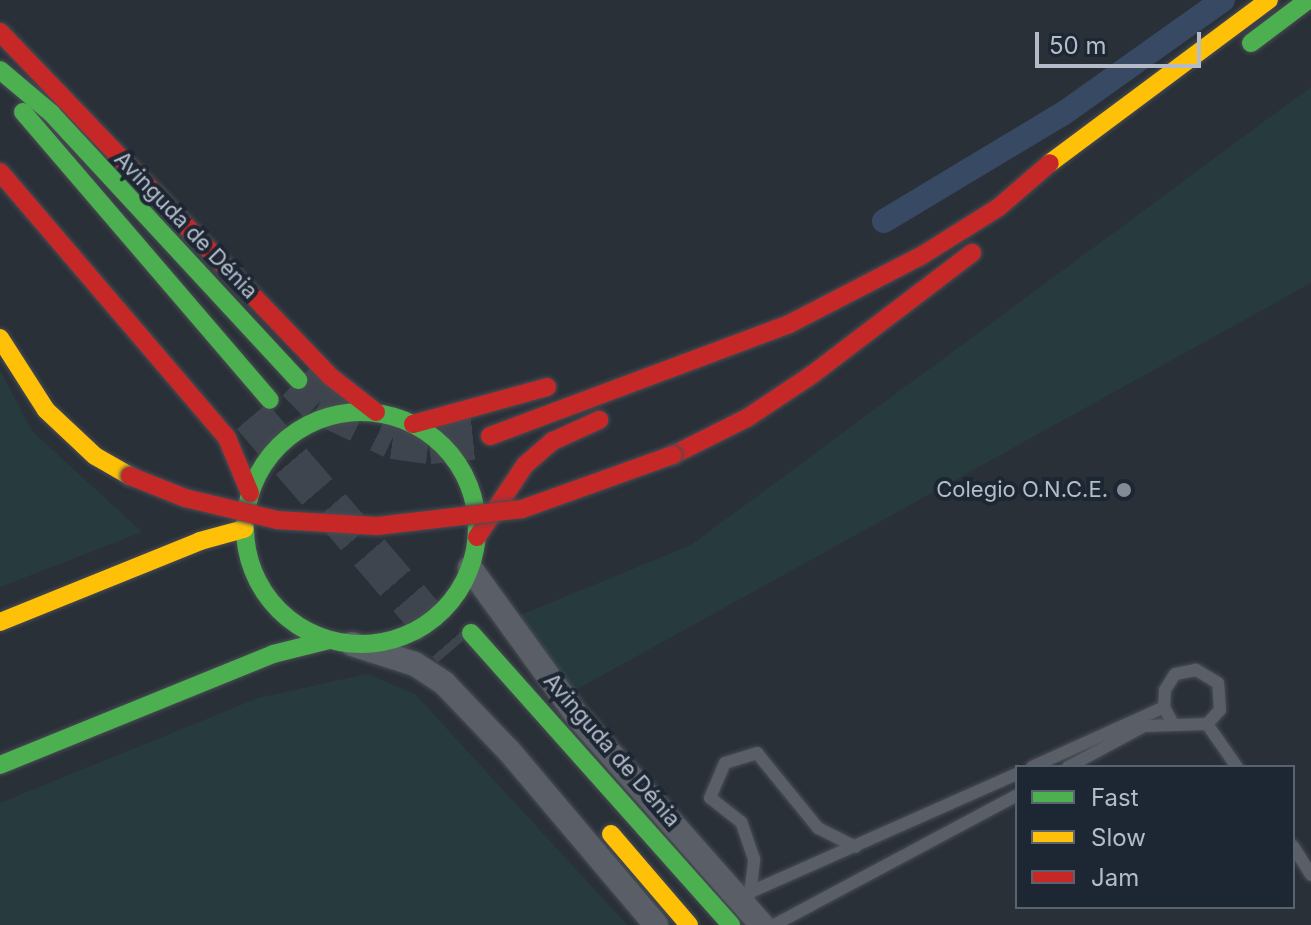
<!DOCTYPE html>
<meta charset="utf-8">
<style>
body{margin:0}
#map{position:relative;width:1311px;height:925px;overflow:hidden;background:#2a3038;font-family:Inter,sans-serif}
div>[style]{position:absolute}
[style*='--x']{left:calc(var(--x)*1px);top:calc(var(--y)*1px);width:calc(var(--w)*1px);rotate:calc(var(--a)*1deg)}
.green>*{inset:0;background:#273a3e}
.canal>*{height:24px;margin:-12px;padding:0 12px;transform-origin:12px;border-radius:12px;background:#384963}
.primary-tunnel>*{height:40px;margin-top:-20px;transform-origin:0;background:repeating-linear-gradient(90deg,#3f454e 0 40px,transparent 0 60px)}
.highway-tunnel>*{height:44px;margin-top:-22px;transform-origin:0;background:repeating-linear-gradient(90deg,#3f454e 0 44px,transparent 0 66px)}
.roads{filter:drop-shadow(0 0 2px #484c53) drop-shadow(0 0 2px #484c53)}
.lane>*{height:12px;margin:-6px;padding:0 6px;transform-origin:6px;border-radius:6px;background:#5a5e66}
.street>*{height:24px;margin:-12px;padding:0 12px;transform-origin:12px;border-radius:12px;background:#5a5e66}
.fast>*{height:18px;margin:-9px;padding:0 9px;transform-origin:9px;border-radius:9px;background:#4caf50}
.fast>.ring{margin:-9px;padding:0;box-sizing:content-box;background:none;border:18px solid #4caf50;border-radius:50%}
.slow>*{height:18px;margin:-9px;padding:0 9px;transform-origin:9px;border-radius:9px;background:#ffc107}
.jam>*{height:18px;margin:-9px;padding:0 9px;transform-origin:9px;border-radius:9px;background:#c62828}
.bridges{filter:drop-shadow(0 0 2px #474c53) drop-shadow(0 0 2px #474c53)}
.jam-bridge>*{height:18px;margin:-9px;padding:0 9px;transform-origin:9px;border-radius:9px;background:#c62828}
.dots>*{width:22px;height:22px;translate:-50% -50%;box-sizing:border-box;border:4px solid #1d2633;border-radius:50%}
span{translate:-50% -50%;white-space:nowrap;text-align:center;line-height:1.15;-webkit-text-stroke:8px #1d2633;paint-order:stroke}
.street-label{font-size:22px;color:#b4bcc9}
.poi-label{font-size:22px;color:#b4bcc9}
.right{translate:-100% -50%;text-align:right}
.legend{position:absolute;left:1015px;top:765px;width:280px;height:144px;box-sizing:border-box;background:#1d2633;border:2px solid #59626f;margin:0;padding:10px 14px;list-style:none;font-size:24px;color:#b4bcc9}
.legend li{display:flex;align-items:center;gap:16px;height:40px}
.legend b{width:40px;border:2px solid #59626f}
.scale{position:absolute;left:1035px;top:32px;width:166px;height:36px;box-sizing:border-box;border:4px solid #b4bcc9;border-top:0;padding-left:10px;font-size:24px;line-height:28px;white-space:nowrap;color:#b4bcc9;-webkit-text-stroke:6px #1d2633;paint-order:stroke}
</style>
<div id="map">
<div class="green">
<i style="clip-path:polygon(1311px 87px,1311px 283px,563px 697px,518px 616px,691px 545px)"></i>
<i style="clip-path:polygon(0 370px,32px 431px,142px 532px,0 587px)"></i>
<i style="clip-path:polygon(367px 674px,415px 694px,627px 925px,0 925px,0 803px,258px 698px)"></i>
</div>
<div class="canal">
<i style="--x:884;--y:221;--w:210;--a:-31"></i>
<i style="--x:1064;--y:113;--w:195;--a:-35.4"></i>
</div>
<div class="primary-tunnel">
<i style="--x:252;--y:416;--w:308;--a:49.3"></i>
</div>
<div class="highway-tunnel">
<i style="--x:298;--y:380;--w:31;--a:45"></i>
<i style="--x:320;--y:402;--w:81;--a:25.6"></i>
<i style="--x:393;--y:437;--w:36;--a:8"></i>
<i style="--x:429;--y:442;--w:61;--a:-5.6"></i>
</div>
<div class="roads">
<div class="lane">
<i style="--x:1207;--y:724;--w:52;--a:55.1"></i>
<i style="--x:1032;--y:767;--w:145;--a:-24.4"></i>
<i style="--x:1068;--y:767;--w:86;--a:-28.3"></i>
<i style="--x:1144;--y:726;--w:63;--a:-1.8"></i>
<i style="--x:1207;--y:724;--w:19;--a:-47"></i>
<i style="--x:1220;--y:710;--w:27;--a:-94"></i>
<i style="--x:1218;--y:683;--w:26;--a:-149"></i>
<i style="--x:1196;--y:670;--w:21;--a:169"></i>
<i style="--x:1175;--y:674;--w:19;--a:122"></i>
<i style="--x:1165;--y:690;--w:17;--a:93"></i>
<i style="--x:1164;--y:707;--w:17;--a:62"></i>
<i style="--x:1293;--y:846;--w:34;--a:58"></i>
<i style="--x:746;--y:894;--w:296;--a:-23.9"></i>
<i style="--x:750;--y:894;--w:35;--a:-83"></i>
<i style="--x:754;--y:859;--w:39;--a:-109"></i>
<i style="--x:741;--y:822;--w:39;--a:-142"></i>
<i style="--x:710;--y:798;--w:38;--a:-67"></i>
<i style="--x:725;--y:763;--w:34;--a:-17"></i>
<i style="--x:757;--y:753;--w:97;--a:50.9"></i>
<i style="--x:818;--y:828;--w:42;--a:26.6"></i>
<i style="--x:774;--y:925;--w:276;--a:-28.1"></i>
</div>
<div class="street">
<i style="--x:470;--y:568;--w:184;--a:54.1"></i>
<i style="--x:578;--y:717;--w:278;--a:48.5"></i>
<i style="--x:352;--y:644;--w:66;--a:17.6"></i>
<i style="--x:415;--y:664;--w:35;--a:33"></i>
<i style="--x:444;--y:683;--w:94;--a:46.3"></i>
<i style="--x:509;--y:751;--w:228;--a:49.8"></i>
</div>
<div class="fast">
<i style="--x:1251;--y:43;--w:71;--a:-37"></i>
<i style="--x:0;--y:70;--w:67;--a:40.1"></i>
<i style="--x:51;--y:113;--w:364;--a:47.2"></i>
<i style="--x:23;--y:112;--w:379;--a:49.4"></i>
<i class="ring" style="left:245px;top:412px;width:214px;height:214px"></i>
<i style="--x:471;--y:633;--w:391;--a:48.3"></i>
<i style="--x:0;--y:765;--w:295;--a:-22.1"></i>
<i style="--x:273;--y:654;--w:58;--a:-14"></i>
</div>
<div class="slow">
<i style="--x:1050;--y:163;--w:273;--a:-36.7"></i>
<i style="--x:0;--y:338;--w:85;--a:57.4"></i>
<i style="--x:46;--y:410;--w:67;--a:43.2"></i>
<i style="--x:95;--y:456;--w:40;--a:29.7"></i>
<i style="--x:0;--y:622;--w:216;--a:-22"></i>
<i style="--x:200;--y:541;--w:46;--a:-15.3"></i>
<i style="--x:611;--y:834;--w:120;--a:49.4"></i>
</div>
<div class="jam">
<i style="--x:0;--y:32;--w:478;--a:46.2"></i>
<i style="--x:331;--y:377;--w:57;--a:37.9"></i>
<i style="--x:0;--y:172;--w:350;--a:49.5"></i>
<i style="--x:227;--y:438;--w:60;--a:67.3"></i>
<i style="--x:413;--y:424;--w:139;--a:-15.4"></i>
<i style="--x:490;--y:436;--w:319;--a:-20.5"></i>
<i style="--x:789;--y:324;--w:148;--a:-27.3"></i>
<i style="--x:921;--y:256;--w:92;--a:-32.1"></i>
<i style="--x:999;--y:207;--w:67;--a:-40.8"></i>
<i style="--x:673;--y:455;--w:83;--a:-26.6"></i>
<i style="--x:747;--y:418;--w:79;--a:-33.7"></i>
<i style="--x:813;--y:374;--w:200;--a:-37.3"></i>
<i style="--x:477;--y:537;--w:87;--a:-56.3"></i>
<i style="--x:525;--y:465;--w:37;--a:-41"></i>
<i style="--x:553;--y:441;--w:51;--a:-24.5"></i>
</div>
</div>
<div class="bridges">
<div class="jam-bridge">
<i style="--x:130;--y:476;--w:59;--a:21.8"></i>
<i style="--x:185;--y:498;--w:95;--a:13.4"></i>
<i style="--x:277;--y:520;--w:100;--a:3.4"></i>
<i style="--x:377;--y:526;--w:146;--a:-6.7"></i>
<i style="--x:522;--y:509;--w:160;--a:-19.7"></i>
</div>
</div>
<div class="dots">
<i style="left:1124px;top:490px;background:#848b96"></i>
</div>
<div class="street-label">
<span style="left:186px;top:225px;rotate:46deg">Avinguda de Dénia</span>
<span style="left:612px;top:750px;rotate:49deg">Avinguda de Dénia</span>
</div>
<div class="poi-label">
<span class="right" style="left:1108px;top:490px">Colegio O.N.C.E.</span>
</div>
<ul class="legend">
<li><b style="height:10px;background:#4caf50"></b>Fast</li>
<li><b style="height:10px;background:#ffc107"></b>Slow</li>
<li><b style="height:10px;background:#c62828"></b>Jam</li>
</ul>
<div class="scale">50 m</div>
</div>
